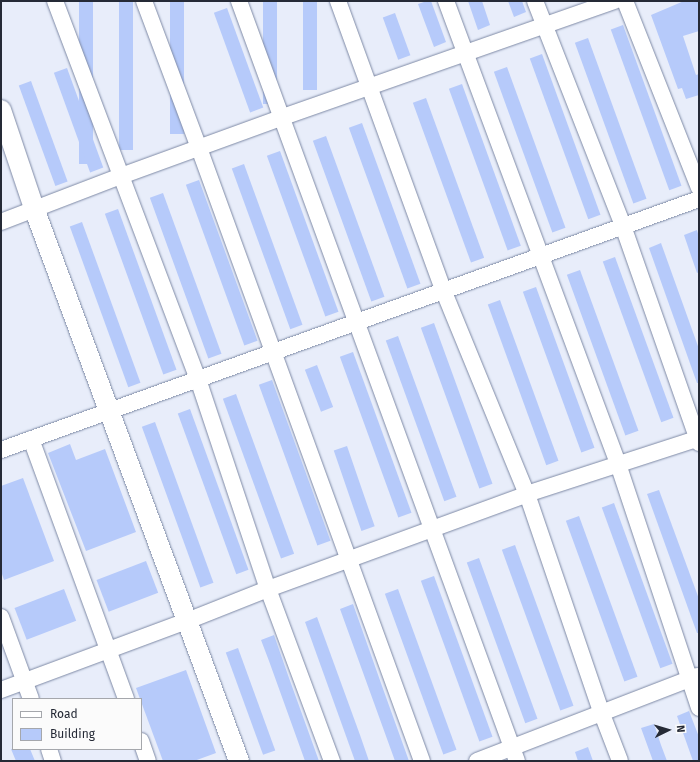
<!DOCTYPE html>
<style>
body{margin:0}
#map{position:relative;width:700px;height:762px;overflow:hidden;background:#e8edfa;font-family:"Fira Sans",sans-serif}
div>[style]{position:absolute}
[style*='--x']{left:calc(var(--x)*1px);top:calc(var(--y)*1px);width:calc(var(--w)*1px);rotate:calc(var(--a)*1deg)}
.building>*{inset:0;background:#b6cafa;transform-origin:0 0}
.roads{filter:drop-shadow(0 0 1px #7d89a5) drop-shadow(0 0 1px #7d89a5)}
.minor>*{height:16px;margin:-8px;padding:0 8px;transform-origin:8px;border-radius:8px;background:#fff}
.tertiary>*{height:20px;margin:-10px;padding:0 10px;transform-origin:10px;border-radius:10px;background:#fff}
span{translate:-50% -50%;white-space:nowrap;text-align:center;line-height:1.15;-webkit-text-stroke:3.5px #fbfbfb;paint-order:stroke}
.frame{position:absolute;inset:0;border:2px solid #252a36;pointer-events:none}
.legend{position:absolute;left:12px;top:698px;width:130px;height:52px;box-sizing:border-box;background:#fbfbfb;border:1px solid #a5a7ac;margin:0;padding:5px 7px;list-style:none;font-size:12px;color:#252a36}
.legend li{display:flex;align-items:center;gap:8px;height:20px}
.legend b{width:20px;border:1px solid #a5a7ac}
.north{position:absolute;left:648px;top:710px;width:40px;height:40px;-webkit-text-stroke:3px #fbfbfb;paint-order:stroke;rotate:85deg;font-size:11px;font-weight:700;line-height:16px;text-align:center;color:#252a36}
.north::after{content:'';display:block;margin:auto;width:14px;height:18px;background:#252a36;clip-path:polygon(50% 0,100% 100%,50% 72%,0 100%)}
</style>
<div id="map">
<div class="building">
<i style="left:79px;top:1px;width:14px;height:163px"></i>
<i style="left:119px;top:1px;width:14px;height:149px"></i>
<i style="left:170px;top:1px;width:14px;height:133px"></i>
<i style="left:263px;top:1px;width:14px;height:103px"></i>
<i style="left:303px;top:1px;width:14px;height:89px"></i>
<i style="clip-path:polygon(427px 1px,431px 1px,446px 42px,434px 47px,418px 4px)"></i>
<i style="clip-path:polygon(468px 1px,482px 1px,490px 25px,478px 30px)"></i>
<i style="clip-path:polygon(508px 1px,522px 1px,526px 12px,514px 17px)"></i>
<i style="clip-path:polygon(684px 1px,699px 1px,699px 31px,683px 36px,696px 75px,699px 74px,699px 95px,686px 99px,682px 88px,678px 89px,651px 15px)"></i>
<i style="left:227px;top:8px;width:106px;height:14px;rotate:70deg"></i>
<i style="left:395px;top:13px;width:45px;height:13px;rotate:70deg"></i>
<i style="left:623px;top:25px;width:171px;height:13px;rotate:70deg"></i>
<i style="left:588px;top:38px;width:171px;height:14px;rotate:70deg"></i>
<i style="left:542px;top:54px;width:171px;height:13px;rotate:70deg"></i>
<i style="left:507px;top:67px;width:171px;height:14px;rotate:70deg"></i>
<i style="left:67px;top:68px;width:106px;height:14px;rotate:70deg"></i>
<i style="left:31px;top:81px;width:107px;height:13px;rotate:70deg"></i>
<i style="left:462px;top:84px;width:172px;height:14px;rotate:70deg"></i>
<i style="left:426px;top:98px;width:170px;height:14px;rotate:70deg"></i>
<i style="left:362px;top:123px;width:171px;height:14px;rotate:70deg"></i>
<i style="left:326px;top:136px;width:171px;height:14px;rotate:70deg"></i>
<i style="left:280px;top:151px;width:171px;height:14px;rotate:70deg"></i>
<i style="left:244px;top:164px;width:171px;height:13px;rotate:70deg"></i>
<i style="left:199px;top:180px;width:171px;height:14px;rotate:70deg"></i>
<i style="left:163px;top:193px;width:171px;height:14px;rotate:70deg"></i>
<i style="left:118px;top:209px;width:171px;height:14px;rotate:70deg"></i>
<i style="left:82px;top:222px;width:171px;height:13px;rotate:70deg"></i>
<i style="clip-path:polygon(697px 230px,699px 237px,699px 272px,697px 273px,684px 235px)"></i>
<i style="clip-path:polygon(661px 243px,699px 349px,699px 383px,697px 383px,649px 248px)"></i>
<i style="left:615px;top:257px;width:171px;height:13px;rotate:70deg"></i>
<i style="left:580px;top:270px;width:171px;height:14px;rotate:70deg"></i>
<i style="left:536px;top:287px;width:171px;height:14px;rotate:70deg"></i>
<i style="left:500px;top:300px;width:171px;height:13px;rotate:70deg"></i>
<i style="left:434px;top:323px;width:171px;height:14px;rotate:70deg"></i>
<i style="left:398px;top:336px;width:171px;height:13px;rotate:70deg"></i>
<i style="left:353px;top:352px;width:171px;height:14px;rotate:70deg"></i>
<i style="left:317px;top:365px;width:45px;height:13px;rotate:69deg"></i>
<i style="left:272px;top:380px;width:171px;height:14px;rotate:70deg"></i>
<i style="left:236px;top:394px;width:170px;height:14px;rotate:70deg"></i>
<i style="left:190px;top:409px;width:171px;height:13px;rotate:70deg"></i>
<i style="left:155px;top:422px;width:171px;height:14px;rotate:70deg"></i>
<i style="clip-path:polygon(70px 444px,76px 460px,105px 449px,136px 532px,86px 551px,48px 453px)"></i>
<i style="left:347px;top:446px;width:85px;height:14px;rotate:71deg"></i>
<i style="clip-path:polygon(23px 478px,54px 561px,4px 580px,1px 571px,1px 486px)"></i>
<i style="clip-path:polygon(659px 490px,699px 599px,699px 633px,697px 633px,647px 494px)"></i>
<i style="left:614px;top:503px;width:171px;height:13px;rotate:70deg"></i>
<i style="left:579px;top:516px;width:171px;height:14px;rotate:70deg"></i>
<i style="left:515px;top:545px;width:171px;height:14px;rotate:70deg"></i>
<i style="left:479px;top:558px;width:171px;height:13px;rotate:70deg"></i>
<i style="left:146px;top:561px;width:34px;height:53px;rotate:69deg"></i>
<i style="left:434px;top:576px;width:171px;height:14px;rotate:70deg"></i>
<i style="left:64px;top:589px;width:34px;height:53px;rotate:69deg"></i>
<i style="left:398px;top:589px;width:171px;height:14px;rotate:70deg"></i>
<i style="clip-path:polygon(353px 604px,382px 686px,409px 761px,395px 761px,340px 609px)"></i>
<i style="clip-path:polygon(317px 617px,360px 735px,369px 761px,355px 761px,305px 622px)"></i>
<i style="clip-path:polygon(274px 635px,289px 678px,319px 761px,305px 761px,269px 661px,261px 640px)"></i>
<i style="left:238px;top:648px;width:109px;height:13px;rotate:70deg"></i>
<i style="clip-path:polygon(186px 670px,216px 753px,194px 761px,163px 761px,136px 688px)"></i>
<i style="clip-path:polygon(689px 711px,699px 737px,699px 761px,693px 761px,677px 716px)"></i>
<i style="clip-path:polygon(654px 724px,661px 745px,667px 761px,653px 761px,641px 728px)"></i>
<i style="clip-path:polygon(588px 747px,593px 761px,578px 761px,575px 752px)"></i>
<i style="clip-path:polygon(11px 749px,30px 749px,35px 761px,16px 761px)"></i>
</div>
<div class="roads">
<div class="minor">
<i style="--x:55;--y:1;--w:404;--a:69.3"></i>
<i style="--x:198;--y:379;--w:221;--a:71.6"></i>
<i style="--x:268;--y:589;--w:184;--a:69.6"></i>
<i style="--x:144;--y:1;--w:157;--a:69.5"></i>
<i style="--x:199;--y:148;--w:652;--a:70.01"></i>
<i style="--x:239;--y:1;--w:809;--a:69.91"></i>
<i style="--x:338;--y:1;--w:310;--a:70"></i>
<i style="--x:444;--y:292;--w:218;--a:67.7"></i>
<i style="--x:527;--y:494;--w:232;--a:71.2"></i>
<i style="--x:602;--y:714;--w:50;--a:69"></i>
<i style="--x:446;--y:1;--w:494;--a:69.6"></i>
<i style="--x:618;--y:464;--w:257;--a:71.6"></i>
<i style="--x:535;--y:1;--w:242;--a:68.6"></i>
<i style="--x:623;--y:226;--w:230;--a:70.7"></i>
<i style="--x:625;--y:1;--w:201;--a:68.4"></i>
<i style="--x:1;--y:222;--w:129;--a:-21"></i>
<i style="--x:121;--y:176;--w:172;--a:-20"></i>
<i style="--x:283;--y:117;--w:352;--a:-19.3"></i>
<i style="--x:31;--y:439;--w:277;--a:69.9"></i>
<i style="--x:1;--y:450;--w:742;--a:-19.78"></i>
<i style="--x:1;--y:617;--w:87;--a:69.9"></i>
<i style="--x:1;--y:690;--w:198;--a:-20.4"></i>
<i style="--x:187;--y:621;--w:87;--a:-21.6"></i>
<i style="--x:268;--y:589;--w:276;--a:-20.1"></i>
<i style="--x:527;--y:494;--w:181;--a:-18"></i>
<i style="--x:141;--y:741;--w:21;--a:71"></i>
<i style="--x:49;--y:749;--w:13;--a:72"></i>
<i style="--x:477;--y:761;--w:236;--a:-21.1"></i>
</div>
<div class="tertiary">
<i style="--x:1;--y:110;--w:107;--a:71.4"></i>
<i style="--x:35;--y:211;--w:587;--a:69.65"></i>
</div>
</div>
<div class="frame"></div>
<ul class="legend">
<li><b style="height:5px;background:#fff"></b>Road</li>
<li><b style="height:11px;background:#b6cafa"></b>Building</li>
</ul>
<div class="north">N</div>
</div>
